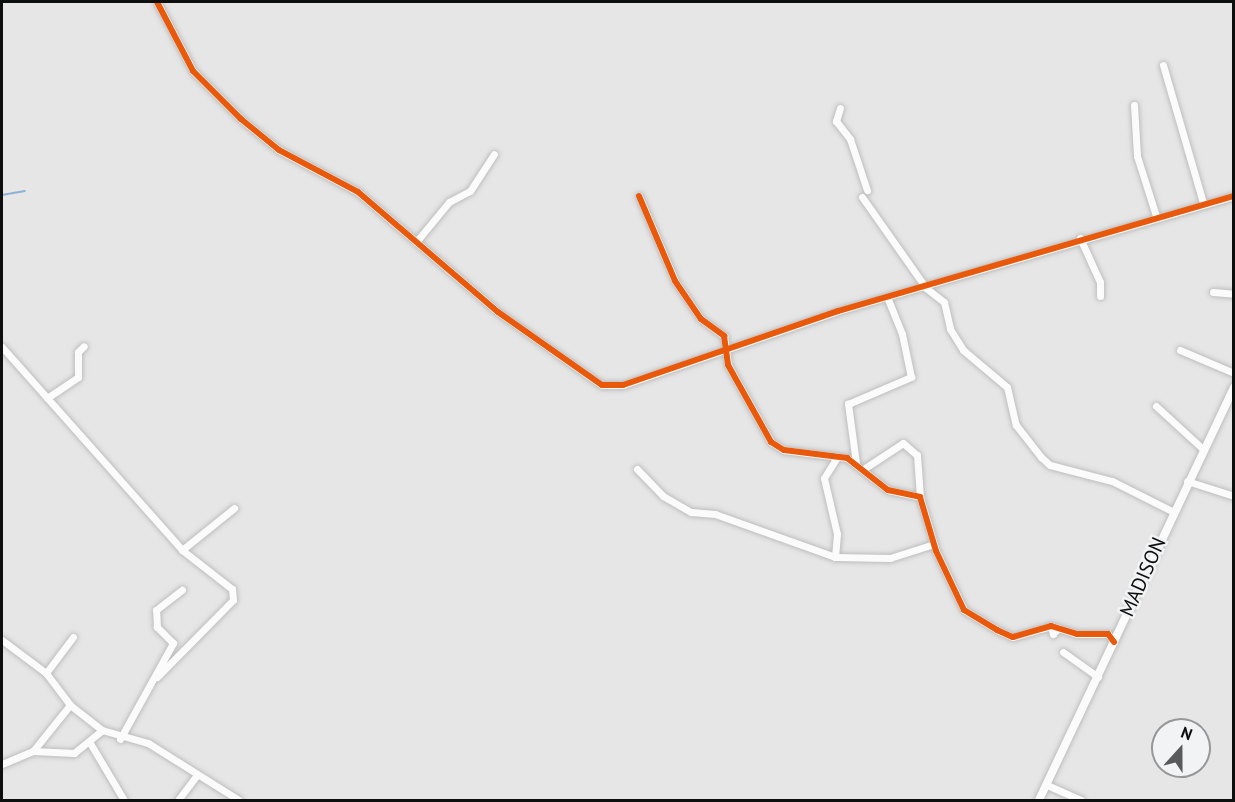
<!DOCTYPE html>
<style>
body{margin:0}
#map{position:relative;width:1235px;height:802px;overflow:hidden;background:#e6e6e6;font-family:"PT Sans",sans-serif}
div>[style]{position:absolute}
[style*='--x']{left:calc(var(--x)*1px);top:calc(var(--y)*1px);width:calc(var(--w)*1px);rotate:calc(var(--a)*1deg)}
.stream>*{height:1.5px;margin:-0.75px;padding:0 0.75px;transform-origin:0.75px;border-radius:0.75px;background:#8cb3d4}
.roads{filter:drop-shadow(0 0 2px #bebebe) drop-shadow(0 0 2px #bebebe)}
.minor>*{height:7px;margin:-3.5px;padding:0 3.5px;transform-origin:3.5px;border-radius:3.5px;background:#fbfbfb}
.tertiary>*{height:8px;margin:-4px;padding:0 4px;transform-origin:4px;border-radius:4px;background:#fbfbfb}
.cycleway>*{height:6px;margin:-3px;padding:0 3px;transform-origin:3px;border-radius:3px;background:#e8590c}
span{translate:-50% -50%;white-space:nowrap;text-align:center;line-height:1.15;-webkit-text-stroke:5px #f2f3f4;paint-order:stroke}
.street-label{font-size:20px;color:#0d0e0e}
.frame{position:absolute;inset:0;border:3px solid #0d0e0e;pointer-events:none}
.north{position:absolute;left:1151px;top:718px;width:60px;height:60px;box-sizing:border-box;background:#f2f3f4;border:2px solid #969798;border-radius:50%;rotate:21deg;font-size:16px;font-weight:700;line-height:24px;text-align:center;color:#0d0e0e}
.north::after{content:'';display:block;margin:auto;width:21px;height:27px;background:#595a5a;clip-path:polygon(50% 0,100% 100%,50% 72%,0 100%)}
</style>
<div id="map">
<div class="stream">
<i style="--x:2;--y:195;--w:23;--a:-10"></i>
</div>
<div class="roads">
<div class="minor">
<i style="--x:157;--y:2;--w:78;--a:62.4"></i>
<i style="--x:193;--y:71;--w:68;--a:45"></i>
<i style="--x:241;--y:119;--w:49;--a:39.2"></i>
<i style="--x:279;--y:150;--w:89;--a:28"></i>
<i style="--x:358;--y:192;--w:184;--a:40.6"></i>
<i style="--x:498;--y:312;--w:127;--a:35.1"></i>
<i style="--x:602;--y:385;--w:21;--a:0"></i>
<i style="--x:623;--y:385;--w:227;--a:-19"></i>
<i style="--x:838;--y:311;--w:412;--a:-16.2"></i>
<i style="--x:1163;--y:65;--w:144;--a:73.8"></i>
<i style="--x:1134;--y:105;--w:51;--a:86.6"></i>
<i style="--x:1137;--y:156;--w:63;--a:72.4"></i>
<i style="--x:840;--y:108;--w:14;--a:107"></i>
<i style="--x:836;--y:121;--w:23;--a:52"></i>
<i style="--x:850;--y:139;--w:54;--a:71.6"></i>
<i style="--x:639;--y:196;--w:92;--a:67"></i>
<i style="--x:675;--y:281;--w:46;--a:55.6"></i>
<i style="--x:701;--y:319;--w:29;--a:36"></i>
<i style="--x:724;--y:336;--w:29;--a:82"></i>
<i style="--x:728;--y:365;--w:88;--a:60.8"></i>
<i style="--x:771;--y:442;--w:15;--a:32"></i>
<i style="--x:784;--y:450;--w:64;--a:7.2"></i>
<i style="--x:847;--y:458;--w:52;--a:38"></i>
<i style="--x:888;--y:490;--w:33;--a:12"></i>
<i style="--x:920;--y:497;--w:56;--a:73.5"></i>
<i style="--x:936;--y:551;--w:65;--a:64.6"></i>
<i style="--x:964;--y:610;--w:39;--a:31"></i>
<i style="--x:997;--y:630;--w:17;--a:24"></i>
<i style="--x:1013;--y:637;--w:40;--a:-16"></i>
<i style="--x:1051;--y:626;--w:27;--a:17"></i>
<i style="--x:1077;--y:634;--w:31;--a:0"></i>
<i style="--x:1108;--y:634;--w:10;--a:53"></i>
<i style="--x:862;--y:197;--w:111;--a:54.9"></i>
<i style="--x:926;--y:288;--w:23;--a:38"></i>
<i style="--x:944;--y:302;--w:28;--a:77"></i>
<i style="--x:950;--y:329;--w:25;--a:58"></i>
<i style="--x:963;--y:350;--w:57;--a:40.1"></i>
<i style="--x:1007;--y:387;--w:39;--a:77"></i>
<i style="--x:1016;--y:425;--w:41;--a:52"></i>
<i style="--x:1041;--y:457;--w:12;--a:42"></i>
<i style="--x:1050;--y:465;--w:64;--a:14.5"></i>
<i style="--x:1112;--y:481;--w:67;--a:26.6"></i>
<i style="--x:1080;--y:238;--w:48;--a:65.6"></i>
<i style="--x:1100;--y:282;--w:14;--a:90"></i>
<i style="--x:416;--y:242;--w:52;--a:-50.5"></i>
<i style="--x:449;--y:202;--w:24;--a:-28"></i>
<i style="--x:470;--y:191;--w:44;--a:-57"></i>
<i style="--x:1213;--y:292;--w:21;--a:5"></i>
<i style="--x:2;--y:347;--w:271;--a:48.4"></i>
<i style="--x:1180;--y:350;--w:59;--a:23.1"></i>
<i style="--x:47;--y:398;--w:37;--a:-34"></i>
<i style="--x:78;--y:377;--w:25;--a:-90"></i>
<i style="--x:78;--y:352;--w:8;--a:-45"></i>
<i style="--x:1156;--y:406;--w:64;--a:42.5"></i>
<i style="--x:856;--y:463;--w:60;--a:-97.7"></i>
<i style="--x:848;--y:404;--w:69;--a:-23.2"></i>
<i style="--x:911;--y:377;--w:44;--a:-101.8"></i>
<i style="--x:902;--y:334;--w:40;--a:-112"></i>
<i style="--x:865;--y:468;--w:45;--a:-33.3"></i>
<i style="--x:903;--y:443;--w:18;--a:41"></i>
<i style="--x:917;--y:455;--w:42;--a:85.9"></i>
<i style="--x:637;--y:469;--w:37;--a:46"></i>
<i style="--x:663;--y:496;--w:32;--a:30"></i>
<i style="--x:691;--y:512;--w:24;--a:5"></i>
<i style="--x:715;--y:514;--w:127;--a:19.7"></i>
<i style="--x:835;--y:557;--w:23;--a:-85"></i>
<i style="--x:837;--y:534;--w:57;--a:-103.1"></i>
<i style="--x:824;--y:478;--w:25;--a:-58"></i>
<i style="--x:1187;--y:481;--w:49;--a:17.7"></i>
<i style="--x:835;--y:557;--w:55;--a:1"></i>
<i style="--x:890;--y:558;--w:46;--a:-17.7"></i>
<i style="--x:1051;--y:626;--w:8;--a:76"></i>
<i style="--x:1053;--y:634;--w:8;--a:-50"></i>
<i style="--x:2;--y:640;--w:55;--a:36.9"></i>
<i style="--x:46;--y:673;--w:40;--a:53"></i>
<i style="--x:70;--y:705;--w:41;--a:38"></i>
<i style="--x:102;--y:730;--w:48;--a:15.8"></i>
<i style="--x:148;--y:743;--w:107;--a:32.1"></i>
<i style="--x:1063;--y:652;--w:43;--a:35.5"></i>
<i style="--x:46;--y:673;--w:45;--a:-53.1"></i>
<i style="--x:157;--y:677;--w:108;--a:-45.4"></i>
<i style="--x:233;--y:600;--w:11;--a:-95"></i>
<i style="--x:232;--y:589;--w:63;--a:-142"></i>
<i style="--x:182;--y:550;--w:67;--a:-38.9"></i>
<i style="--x:120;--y:739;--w:110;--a:-61.1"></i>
<i style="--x:173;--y:643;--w:23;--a:-135"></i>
<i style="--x:157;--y:627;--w:17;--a:-93"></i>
<i style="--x:156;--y:610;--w:33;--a:-38"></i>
<i style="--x:90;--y:743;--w:66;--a:59.2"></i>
<i style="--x:33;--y:751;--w:41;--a:2.8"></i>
<i style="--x:74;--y:753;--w:36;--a:-39"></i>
<i style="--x:2;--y:764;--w:34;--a:-23"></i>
<i style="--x:33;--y:751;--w:59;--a:-51.2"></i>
<i style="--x:1047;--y:785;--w:37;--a:24"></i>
<i style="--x:178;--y:800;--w:30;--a:-53"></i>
</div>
<div class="tertiary">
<i style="--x:1039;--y:800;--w:457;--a:-64.7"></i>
</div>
</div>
<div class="cycleway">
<i style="--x:157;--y:2;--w:78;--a:62.4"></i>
<i style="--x:193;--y:71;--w:68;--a:45"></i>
<i style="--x:241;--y:119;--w:49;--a:39.2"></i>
<i style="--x:279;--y:150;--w:89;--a:28"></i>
<i style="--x:358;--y:192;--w:184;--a:40.6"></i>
<i style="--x:498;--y:312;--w:127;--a:35.1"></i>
<i style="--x:602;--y:385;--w:21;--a:0"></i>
<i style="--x:623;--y:385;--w:227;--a:-19"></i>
<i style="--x:838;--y:311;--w:412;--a:-16.2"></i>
<i style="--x:639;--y:196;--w:92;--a:67"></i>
<i style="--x:675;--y:281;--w:46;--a:55.6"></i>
<i style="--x:701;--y:319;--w:29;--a:36"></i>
<i style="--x:724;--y:336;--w:29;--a:82"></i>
<i style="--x:728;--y:365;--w:88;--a:60.8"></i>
<i style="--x:771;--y:442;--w:15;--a:32"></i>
<i style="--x:784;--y:450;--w:64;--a:7.2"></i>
<i style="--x:847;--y:458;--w:52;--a:38"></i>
<i style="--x:888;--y:490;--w:33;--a:12"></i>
<i style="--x:920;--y:497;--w:56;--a:73.5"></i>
<i style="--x:936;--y:551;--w:65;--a:64.6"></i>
<i style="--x:964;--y:610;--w:39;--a:31"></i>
<i style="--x:997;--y:630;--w:17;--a:24"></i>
<i style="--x:1013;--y:637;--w:40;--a:-16"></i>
<i style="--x:1051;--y:626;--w:27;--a:17"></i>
<i style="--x:1077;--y:634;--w:31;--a:0"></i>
<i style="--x:1108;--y:634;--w:10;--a:53"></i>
</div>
<div class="street-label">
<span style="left:1143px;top:577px;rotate:-66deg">MADISON</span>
</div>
<div class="frame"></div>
<div class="north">N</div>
</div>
